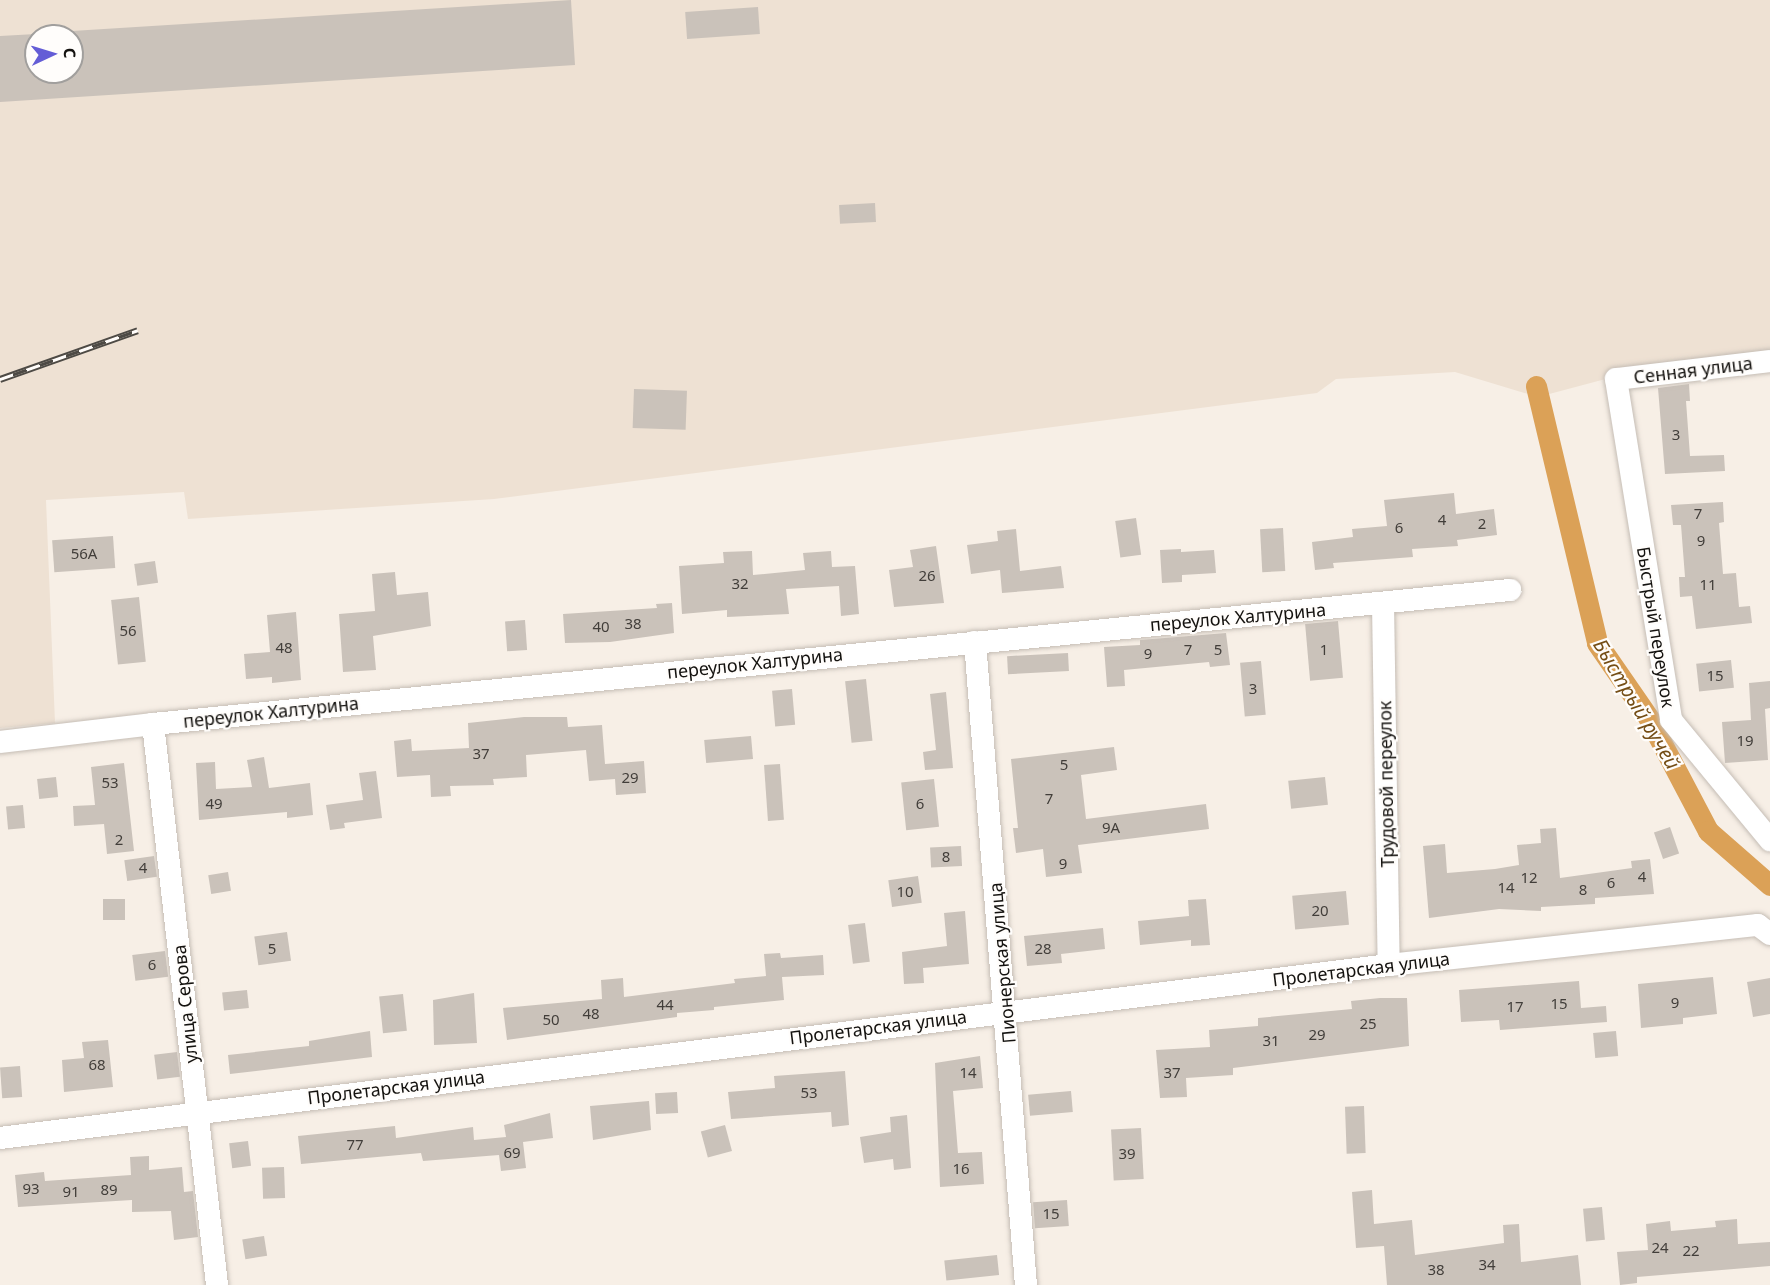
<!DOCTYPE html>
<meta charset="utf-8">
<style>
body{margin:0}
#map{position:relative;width:1770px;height:1285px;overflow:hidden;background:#f7efe6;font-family:"Noto Sans",sans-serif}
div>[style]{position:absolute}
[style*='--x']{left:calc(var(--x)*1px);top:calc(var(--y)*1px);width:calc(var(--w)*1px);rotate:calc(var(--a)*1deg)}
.built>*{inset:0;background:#eee1d3}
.canal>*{height:21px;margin:-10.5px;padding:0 10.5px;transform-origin:10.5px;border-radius:10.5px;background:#dba157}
.building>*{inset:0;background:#cac2ba;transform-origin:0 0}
.roads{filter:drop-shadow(0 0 2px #c5bdb5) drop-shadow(0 0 2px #c5bdb5)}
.minor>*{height:22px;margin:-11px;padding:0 11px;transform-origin:11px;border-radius:11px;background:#fff}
.rail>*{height:7px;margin-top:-3.5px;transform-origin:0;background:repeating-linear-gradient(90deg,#fffdfb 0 14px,#4d4a45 0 28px);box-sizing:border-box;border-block:2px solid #4d4a45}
span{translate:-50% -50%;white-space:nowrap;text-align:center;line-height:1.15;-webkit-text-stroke:4.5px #fffdfb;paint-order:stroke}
.number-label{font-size:15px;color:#423e3a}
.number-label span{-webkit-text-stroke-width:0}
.street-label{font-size:18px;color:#14120f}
.water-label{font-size:20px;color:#754e16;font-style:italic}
.north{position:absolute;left:24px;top:24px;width:60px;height:60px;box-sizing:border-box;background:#fffdfb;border:2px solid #a19f9d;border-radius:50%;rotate:86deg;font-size:16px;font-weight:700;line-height:24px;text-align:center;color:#14120f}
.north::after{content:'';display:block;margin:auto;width:21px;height:27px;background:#645dd6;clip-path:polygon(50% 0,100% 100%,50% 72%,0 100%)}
</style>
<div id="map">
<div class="built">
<i style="clip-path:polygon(evenodd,0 0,1770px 0,1770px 355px,1628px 373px,1538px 397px,1455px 372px,1336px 379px,1317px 393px,494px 499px,188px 519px,184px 492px,46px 500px,55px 723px,0 728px,0 0,36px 36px,72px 36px,72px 72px,36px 72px,36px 36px)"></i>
</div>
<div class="canal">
<i style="--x:1536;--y:386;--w:264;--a:76.6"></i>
<i style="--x:1597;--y:643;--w:90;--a:55.4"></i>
<i style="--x:1648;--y:717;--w:129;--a:62.2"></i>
<i style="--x:1708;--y:831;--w:82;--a:41.1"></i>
</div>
<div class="building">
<i style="clip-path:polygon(571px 0,575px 65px,0 102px,0 36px,36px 34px,36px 72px,72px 72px,72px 31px)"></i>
<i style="left:758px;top:7px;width:27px;height:73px;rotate:86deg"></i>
<i style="left:875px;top:203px;width:19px;height:36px;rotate:87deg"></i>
<i style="clip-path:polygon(1689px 384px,1690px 401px,1686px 401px,1690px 456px,1724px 455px,1725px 471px,1665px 474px,1658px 388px)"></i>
<i style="left:634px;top:389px;width:53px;height:39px;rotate:2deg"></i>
<i style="clip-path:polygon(1454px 493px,1456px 514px,1494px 509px,1497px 535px,1457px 540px,1458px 546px,1412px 549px,1413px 557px,1333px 563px,1334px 568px,1315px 570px,1312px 542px,1353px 537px,1352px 529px,1387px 526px,1384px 500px)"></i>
<i style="clip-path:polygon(1723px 502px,1724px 522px,1719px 523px,1723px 574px,1736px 573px,1739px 607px,1750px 606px,1752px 623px,1696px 629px,1692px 596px,1680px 597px,1679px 577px,1685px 577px,1681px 525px,1673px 525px,1671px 505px)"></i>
<i style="left:1136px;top:518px;width:37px;height:21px;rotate:82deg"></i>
<i style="left:1283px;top:528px;width:43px;height:23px;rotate:87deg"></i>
<i style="clip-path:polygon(1016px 529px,1020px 571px,1061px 566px,1064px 588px,1002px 593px,1000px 570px,971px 574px,967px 545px,998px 541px,997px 531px)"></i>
<i style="left:113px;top:536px;width:32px;height:61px;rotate:86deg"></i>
<i style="clip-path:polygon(936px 546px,944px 603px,894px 607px,889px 570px,913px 567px,910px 550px)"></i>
<i style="clip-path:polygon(1181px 549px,1181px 552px,1214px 550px,1216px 573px,1182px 575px,1182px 582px,1162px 583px,1160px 550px)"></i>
<i style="clip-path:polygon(752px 551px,753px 575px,805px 570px,803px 553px,831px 551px,832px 567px,855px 566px,859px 614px,841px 616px,839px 586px,786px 589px,789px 614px,727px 617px,727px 610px,682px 614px,679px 566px,724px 563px,723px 552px)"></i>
<i style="left:155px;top:561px;width:22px;height:21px;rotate:82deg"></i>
<i style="clip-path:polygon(395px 572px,397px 595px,428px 592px,431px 626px,373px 636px,376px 670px,343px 672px,339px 614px,375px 611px,372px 574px)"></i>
<i style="left:139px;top:597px;width:65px;height:28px;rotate:84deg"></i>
<i style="clip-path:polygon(672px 603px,674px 633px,610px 642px,565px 643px,563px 614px,657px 608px,656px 604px)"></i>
<i style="clip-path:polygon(296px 612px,301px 680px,272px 683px,272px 677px,246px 679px,244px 654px,270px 652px,267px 615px)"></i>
<i style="left:525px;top:620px;width:30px;height:20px;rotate:86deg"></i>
<i style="left:1338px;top:621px;width:57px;height:33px;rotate:85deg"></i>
<i style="clip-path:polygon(1226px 633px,1230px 665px,1210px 667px,1209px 662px,1124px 670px,1125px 686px,1107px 687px,1104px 647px,1140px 645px,1140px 640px)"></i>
<i style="left:1068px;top:653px;width:18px;height:61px;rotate:87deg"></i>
<i style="left:1731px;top:660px;width:28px;height:35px;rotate:84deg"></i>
<i style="left:1261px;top:661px;width:54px;height:21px;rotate:85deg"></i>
<i style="left:866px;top:679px;width:62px;height:21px;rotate:84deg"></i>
<i style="clip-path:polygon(1770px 681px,1770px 708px,1765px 709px,1768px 760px,1725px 763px,1722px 722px,1751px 720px,1749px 683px)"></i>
<i style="left:792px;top:689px;width:36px;height:20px;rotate:85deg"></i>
<i style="clip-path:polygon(946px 692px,953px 768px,925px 770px,923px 752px,936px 750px,930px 694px)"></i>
<i style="clip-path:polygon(524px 717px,567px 717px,568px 727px,602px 725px,605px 764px,644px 761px,646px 793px,616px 795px,615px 779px,589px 781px,586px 750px,526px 755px,527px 777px,493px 779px,494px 785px,450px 786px,451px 796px,431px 797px,430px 775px,397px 777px,394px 741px,411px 739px,412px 751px,469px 748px,468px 723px)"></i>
<i style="left:751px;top:736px;width:23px;height:47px;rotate:85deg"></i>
<i style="clip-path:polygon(1114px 747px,1117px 770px,1081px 775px,1086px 819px,1206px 804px,1209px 829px,1078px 845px,1082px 873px,1046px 877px,1043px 849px,1016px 853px,1013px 828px,1018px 828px,1011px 759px)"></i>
<i style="clip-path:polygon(264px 757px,269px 788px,310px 783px,313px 815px,287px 818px,287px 812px,199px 820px,196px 763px,215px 762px,216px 789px,252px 787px,247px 760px)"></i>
<i style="clip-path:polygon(124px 763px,134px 851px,107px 854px,104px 824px,74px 826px,73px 806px,95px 805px,91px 767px)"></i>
<i style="left:780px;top:764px;width:56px;height:16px;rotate:86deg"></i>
<i style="clip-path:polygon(376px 771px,382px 818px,344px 823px,345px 828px,330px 830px,326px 805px,363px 800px,359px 773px)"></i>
<i style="left:56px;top:777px;width:20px;height:19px;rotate:84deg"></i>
<i style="left:1325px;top:777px;width:28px;height:37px;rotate:84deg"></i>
<i style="left:934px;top:779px;width:48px;height:33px;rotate:84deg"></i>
<i style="left:23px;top:805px;width:23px;height:17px;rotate:85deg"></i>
<i style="left:1670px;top:827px;width:28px;height:17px;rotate:71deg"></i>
<i style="clip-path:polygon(1556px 828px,1560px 878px,1632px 868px,1631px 861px,1650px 859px,1654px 894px,1595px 898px,1595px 904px,1541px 907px,1541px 911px,1499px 909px,1429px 918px,1423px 846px,1445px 844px,1447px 873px,1495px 869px,1519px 865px,1517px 845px,1541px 843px,1540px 829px)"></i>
<i style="left:961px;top:846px;width:20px;height:31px;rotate:87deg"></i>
<i style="left:154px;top:856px;width:21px;height:30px;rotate:82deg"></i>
<i style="left:228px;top:872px;width:19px;height:20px;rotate:81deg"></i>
<i style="left:918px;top:876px;width:27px;height:30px;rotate:82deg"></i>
<i style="left:1346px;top:891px;width:34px;height:54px;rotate:85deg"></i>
<i style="left:125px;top:899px;width:21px;height:22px;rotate:90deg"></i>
<i style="clip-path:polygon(1206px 899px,1210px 945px,1191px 946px,1191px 940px,1140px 945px,1138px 921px,1189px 916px,1188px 900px)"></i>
<i style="clip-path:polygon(965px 911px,969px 964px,923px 968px,924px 983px,904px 984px,902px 952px,947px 946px,944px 913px)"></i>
<i style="left:865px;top:923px;width:39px;height:17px;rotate:83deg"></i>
<i style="clip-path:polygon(1103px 928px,1105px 949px,1061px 954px,1062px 963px,1027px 966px,1024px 936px)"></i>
<i style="left:287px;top:932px;width:29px;height:33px;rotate:82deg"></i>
<i style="left:165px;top:951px;width:26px;height:33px;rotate:83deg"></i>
<i style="clip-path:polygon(780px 953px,781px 958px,823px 955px,824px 975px,782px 977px,784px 1000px,714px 1007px,714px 1010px,677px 1013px,677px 1017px,507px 1040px,503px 1008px,602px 999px,601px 980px,623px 978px,624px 997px,735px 983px,734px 979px,766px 976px,764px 954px)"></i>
<i style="clip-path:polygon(1713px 977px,1717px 1014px,1683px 1018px,1683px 1024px,1641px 1028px,1638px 984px)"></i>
<i style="clip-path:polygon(1770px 978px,1770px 1014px,1753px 1017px,1747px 982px)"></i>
<i style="clip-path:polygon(1579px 981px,1581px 1008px,1606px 1006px,1607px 1022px,1500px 1030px,1499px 1020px,1461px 1022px,1459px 990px)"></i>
<i style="left:247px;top:990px;width:18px;height:25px;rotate:84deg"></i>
<i style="clip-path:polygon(474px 993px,477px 1043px,434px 1045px,433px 1000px)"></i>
<i style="left:403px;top:994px;width:37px;height:24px;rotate:84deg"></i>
<i style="clip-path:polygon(1380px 998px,1407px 998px,1409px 1046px,1233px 1068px,1233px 1075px,1186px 1078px,1187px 1097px,1160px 1098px,1156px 1050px,1210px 1047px,1209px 1030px,1258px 1026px,1258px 1018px,1352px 1009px,1351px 1001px)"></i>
<i style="clip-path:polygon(370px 1031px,372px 1057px,230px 1074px,228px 1055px,309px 1046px,309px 1041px)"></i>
<i style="left:1616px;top:1031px;width:25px;height:23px;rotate:85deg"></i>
<i style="clip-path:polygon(108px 1040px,113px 1087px,64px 1092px,62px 1060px,84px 1058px,82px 1042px)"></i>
<i style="left:177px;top:1052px;width:25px;height:23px;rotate:83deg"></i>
<i style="clip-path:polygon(980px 1056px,983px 1088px,953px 1091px,958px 1153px,982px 1152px,984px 1184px,940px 1187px,935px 1063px)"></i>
<i style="left:20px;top:1066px;width:31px;height:20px;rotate:86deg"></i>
<i style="clip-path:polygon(845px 1071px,849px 1125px,832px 1127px,831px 1112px,731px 1119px,728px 1092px,775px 1088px,774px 1076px)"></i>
<i style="left:1071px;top:1091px;width:21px;height:43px;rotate:85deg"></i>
<i style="left:677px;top:1092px;width:21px;height:22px;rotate:87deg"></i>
<i style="clip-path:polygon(649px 1101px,651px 1130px,593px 1140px,590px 1106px)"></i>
<i style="left:1364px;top:1106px;width:47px;height:19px;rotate:88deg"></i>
<i style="clip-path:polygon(550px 1113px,553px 1138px,523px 1142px,526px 1168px,501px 1171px,499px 1155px,423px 1161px,421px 1153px,301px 1164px,298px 1136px,395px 1126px,396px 1138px,473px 1127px,474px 1140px,506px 1137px,504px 1125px)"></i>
<i style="clip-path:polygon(907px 1115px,911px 1168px,894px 1170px,893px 1159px,864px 1163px,860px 1137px,891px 1132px,890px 1117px)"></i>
<i style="left:725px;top:1125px;width:27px;height:25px;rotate:75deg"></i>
<i style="left:1141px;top:1128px;width:51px;height:30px;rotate:87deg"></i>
<i style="left:248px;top:1141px;width:25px;height:19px;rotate:83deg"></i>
<i style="clip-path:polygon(149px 1156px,149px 1170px,182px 1167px,184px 1192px,193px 1191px,198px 1237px,174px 1240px,171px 1211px,132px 1212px,132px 1200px,18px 1207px,15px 1175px,44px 1172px,45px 1181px,131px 1175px,130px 1157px)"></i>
<i style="left:284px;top:1167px;width:31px;height:22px;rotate:88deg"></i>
<i style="clip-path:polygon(1372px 1190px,1374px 1224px,1412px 1220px,1415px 1255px,1504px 1243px,1503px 1225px,1519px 1224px,1521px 1262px,1578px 1255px,1581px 1285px,1387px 1285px,1384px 1246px,1356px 1248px,1352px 1192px)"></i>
<i style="left:1067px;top:1200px;width:26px;height:34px;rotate:86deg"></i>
<i style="left:1602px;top:1207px;width:33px;height:19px;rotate:85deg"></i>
<i style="clip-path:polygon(1737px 1219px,1738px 1244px,1770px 1242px,1770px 1266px,1637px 1277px,1637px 1283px,1620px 1285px,1617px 1252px,1648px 1250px,1646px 1224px,1670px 1221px,1671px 1231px,1716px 1227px,1715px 1221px)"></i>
<i style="left:264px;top:1236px;width:20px;height:22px;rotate:81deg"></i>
<i style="left:997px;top:1255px;width:20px;height:53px;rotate:84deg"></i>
</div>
<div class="roads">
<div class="minor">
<i style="--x:1770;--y:361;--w:155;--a:173.3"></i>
<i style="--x:1616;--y:379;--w:345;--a:80.8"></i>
<i style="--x:1671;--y:720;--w:156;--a:50.5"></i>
<i style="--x:1383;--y:603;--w:362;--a:89.1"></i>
<i style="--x:975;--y:642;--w:645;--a:85.47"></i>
<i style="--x:153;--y:724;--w:565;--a:83.49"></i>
<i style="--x:0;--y:742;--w:154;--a:-6.7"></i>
<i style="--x:153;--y:724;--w:1364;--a:-5.64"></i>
<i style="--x:0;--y:1138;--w:1400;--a:-7.1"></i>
<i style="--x:1389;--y:965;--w:371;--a:-6.2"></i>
<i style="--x:1758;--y:925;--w:15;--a:37"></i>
</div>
</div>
<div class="rail">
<i style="--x:0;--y:379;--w:146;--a:-19.5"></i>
</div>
<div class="number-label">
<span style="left:1676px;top:435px">3</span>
<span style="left:1698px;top:514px">7</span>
<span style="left:1442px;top:520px">4</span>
<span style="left:1482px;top:524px">2</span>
<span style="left:1399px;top:528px">6</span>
<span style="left:1701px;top:541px">9</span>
<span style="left:84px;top:554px">56А</span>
<span style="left:927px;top:576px">26</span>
<span style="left:740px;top:584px">32</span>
<span style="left:1708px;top:585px">11</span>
<span style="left:633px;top:624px">38</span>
<span style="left:601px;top:627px">40</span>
<span style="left:128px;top:631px">56</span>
<span style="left:284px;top:648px">48</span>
<span style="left:1188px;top:650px">7</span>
<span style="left:1218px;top:650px">5</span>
<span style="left:1324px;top:650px">1</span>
<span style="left:1148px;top:654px">9</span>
<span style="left:1715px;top:676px">15</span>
<span style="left:1253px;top:689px">3</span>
<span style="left:1745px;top:741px">19</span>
<span style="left:481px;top:754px">37</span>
<span style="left:1064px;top:765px">5</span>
<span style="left:630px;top:778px">29</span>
<span style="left:110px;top:783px">53</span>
<span style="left:1049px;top:799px">7</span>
<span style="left:214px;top:804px">49</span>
<span style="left:920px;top:804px">6</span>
<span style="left:1111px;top:828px">9А</span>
<span style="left:119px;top:840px">2</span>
<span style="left:946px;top:857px">8</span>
<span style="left:1063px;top:864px">9</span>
<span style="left:143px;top:868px">4</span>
<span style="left:1642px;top:877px">4</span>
<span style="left:1529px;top:878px">12</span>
<span style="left:1611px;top:883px">6</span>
<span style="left:1506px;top:888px">14</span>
<span style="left:1583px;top:890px">8</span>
<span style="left:905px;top:892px">10</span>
<span style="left:1320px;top:911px">20</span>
<span style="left:272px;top:949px">5</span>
<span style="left:1043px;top:949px">28</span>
<span style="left:152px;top:965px">6</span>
<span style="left:1675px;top:1003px">9</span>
<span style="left:1559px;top:1004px">15</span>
<span style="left:665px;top:1005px">44</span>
<span style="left:1515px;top:1007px">17</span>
<span style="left:591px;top:1014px">48</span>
<span style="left:551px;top:1020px">50</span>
<span style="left:1368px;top:1024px">25</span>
<span style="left:1317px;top:1035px">29</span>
<span style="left:1271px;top:1041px">31</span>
<span style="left:97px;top:1065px">68</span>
<span style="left:968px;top:1073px">14</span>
<span style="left:1172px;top:1073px">37</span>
<span style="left:809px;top:1093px">53</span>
<span style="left:355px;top:1145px">77</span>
<span style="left:512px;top:1153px">69</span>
<span style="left:1127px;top:1154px">39</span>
<span style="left:961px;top:1169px">16</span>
<span style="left:31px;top:1189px">93</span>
<span style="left:109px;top:1190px">89</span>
<span style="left:71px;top:1192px">91</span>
<span style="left:1051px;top:1214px">15</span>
<span style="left:1660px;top:1248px">24</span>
<span style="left:1691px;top:1251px">22</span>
<span style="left:1487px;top:1265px">34</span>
<span style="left:1436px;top:1270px">38</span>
</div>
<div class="street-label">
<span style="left:1693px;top:370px;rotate:-7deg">Сенная улица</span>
<span style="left:1238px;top:617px;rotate:-5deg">переулок Халтурина</span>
<span style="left:1656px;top:627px;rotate:81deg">Быстрый переулок</span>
<span style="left:755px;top:663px;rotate:-6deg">переулок Халтурина</span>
<span style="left:271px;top:712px;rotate:-6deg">переулок Халтурина</span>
<span style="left:1386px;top:784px;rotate:-91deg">Трудовой переулок</span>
<span style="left:1002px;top:963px;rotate:-95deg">Пионерская улица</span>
<span style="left:1361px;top:969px;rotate:-7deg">Пролетарская улица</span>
<span style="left:185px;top:1004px;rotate:-96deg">улица Серова</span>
<span style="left:878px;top:1027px;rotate:-7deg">Пролетарская улица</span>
<span style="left:396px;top:1087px;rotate:-7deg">Пролетарская улица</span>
</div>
<div class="water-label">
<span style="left:1637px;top:704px;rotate:59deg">Быстрый ручей</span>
</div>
<div class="north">С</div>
</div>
